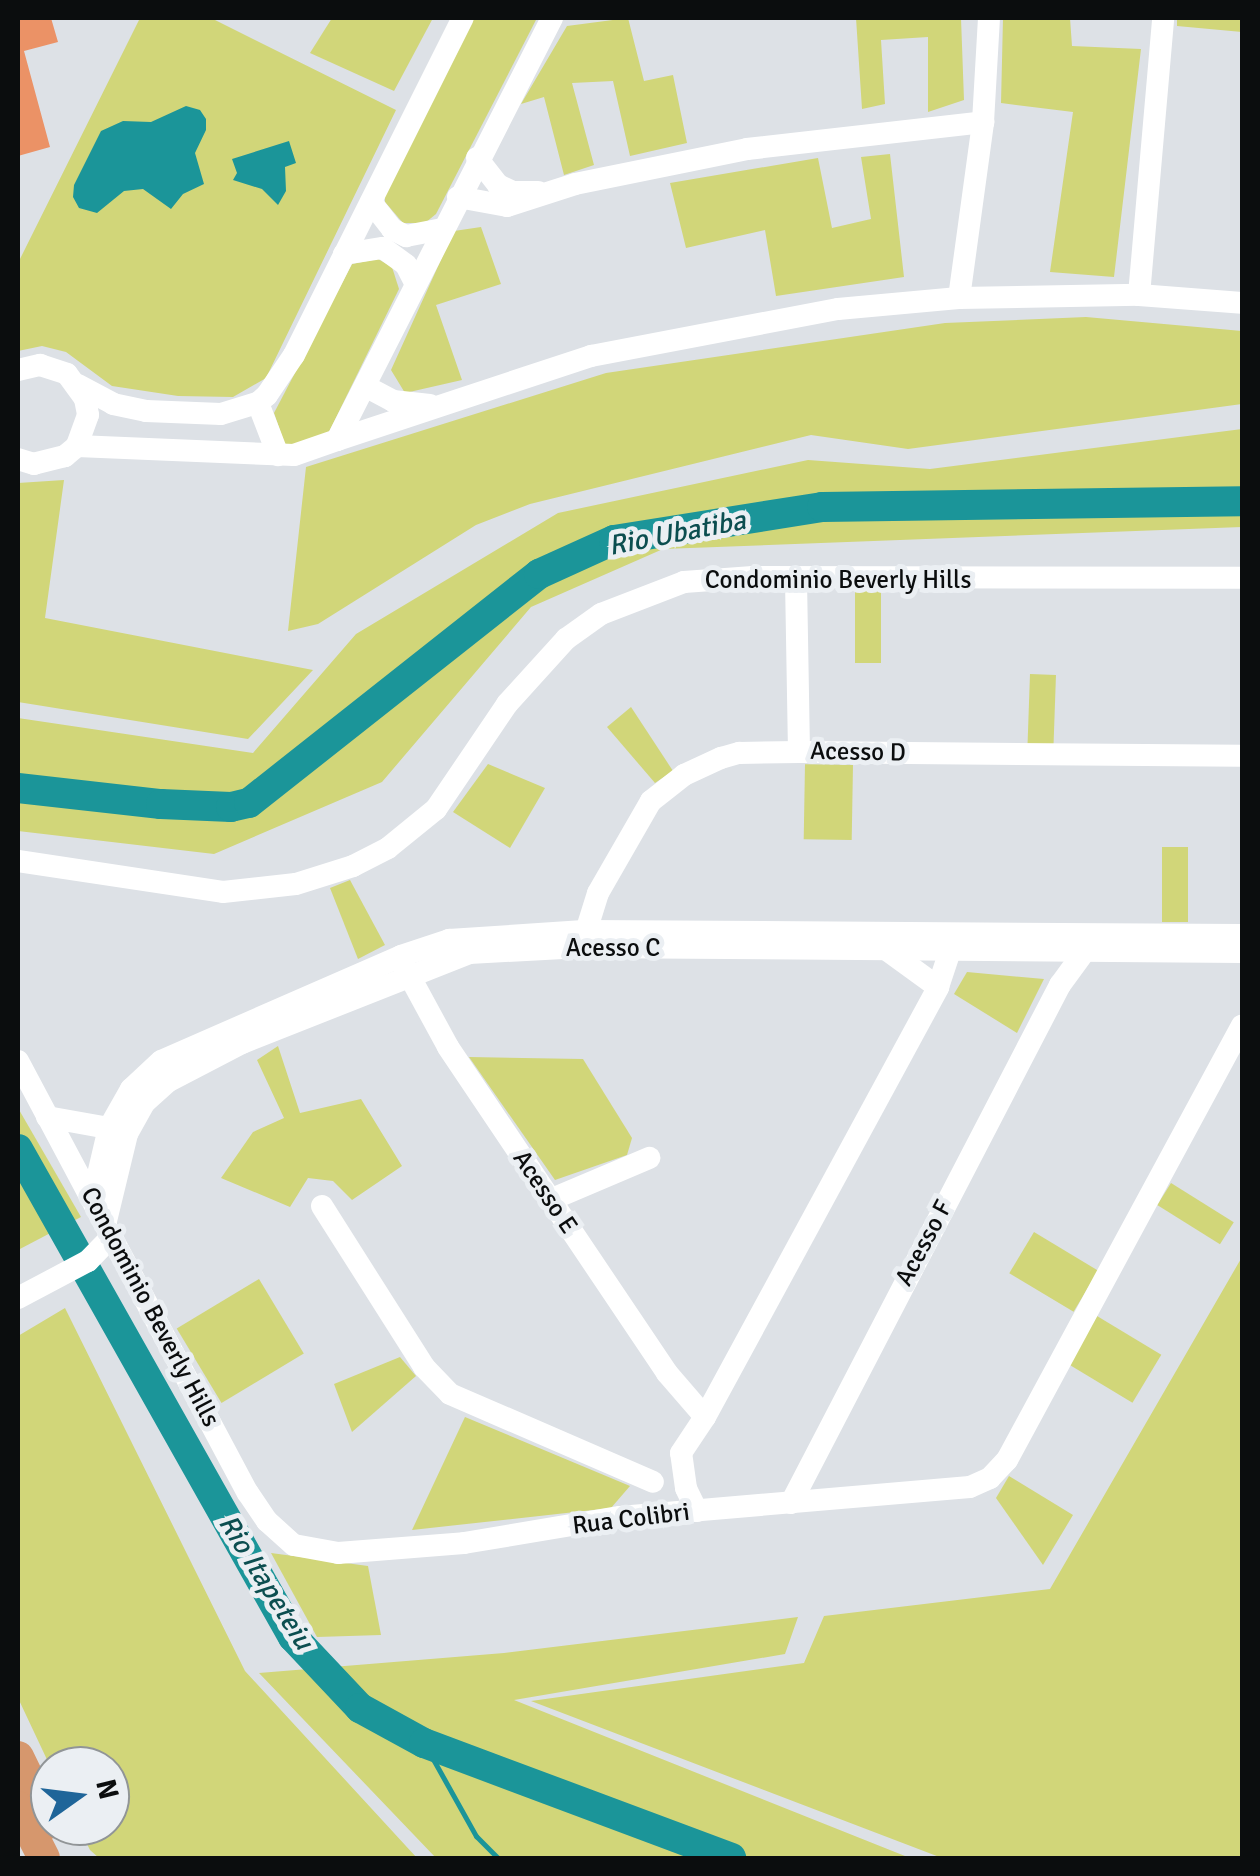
<!DOCTYPE html>
<style>
body{margin:0}
#map{position:relative;width:1260px;height:1876px;overflow:hidden;background:#dde1e6;font-family:Signika,sans-serif}
div>[style]{position:absolute}
[style*='--x']{left:calc(var(--x)*1px);top:calc(var(--y)*1px);width:calc(var(--w)*1px);rotate:calc(var(--a)*1deg)}
.green>*{inset:0;background:#d1d679;transform-origin:0 0}
.water>*{inset:0;background:#1b9599}
.stream>*{height:5px;margin:-2.5px;padding:0 2.5px;transform-origin:2.5px;border-radius:2.5px;background:#1b9599}
.river>*{height:30px;margin:-15px;padding:0 15px;transform-origin:15px;border-radius:15px;background:#1b9599}
.building>*{inset:0;background:#eb9266}
.minor>*{height:22px;margin:-11px;padding:0 11px;transform-origin:11px;border-radius:11px;background:#fff}
.highway>*{height:32px;margin:-16px;padding:0 16px;transform-origin:16px;border-radius:16px;background:#d6976d}
span{translate:-50% -50%;white-space:nowrap;text-align:center;line-height:1.15;-webkit-text-stroke:10px #ebeff3;paint-order:stroke}
.street-label{font-size:25px;color:#0b0d0e}
.water-label{font-size:28px;color:#0c4e50;font-style:italic}
.frame{position:absolute;inset:0;border:20px solid #0b0d0e;pointer-events:none}
.north{position:absolute;left:30px;top:1746px;width:100px;height:100px;box-sizing:border-box;background:#ebeff3;border:2px solid #919597;border-radius:50%;rotate:76deg;font-size:28px;font-weight:700;line-height:40px;text-align:center;color:#0b0d0e}
.north::after{content:'';display:block;margin:auto;width:35px;height:45px;background:#1f6599;clip-path:polygon(50% 0,100% 100%,50% 72%,0 100%)}
</style>
<div id="map">
<div class="green">
<i style="clip-path:polygon(140px 18px,211px 18px,396px 110px,266px 378px,233px 397px,178px 396px,112px 386px,66px 352px,42px 346px,18px 351px,18px 263px)"></i>
<i style="clip-path:polygon(332px 18px,433px 18px,394px 91px,310px 53px)"></i>
<i style="clip-path:polygon(471px 18px,537px 18px,436px 214px,425px 223px,403px 223px,385px 202px,385px 195px)"></i>
<i style="clip-path:polygon(628px 18px,644px 81px,673px 75px,687px 143px,630px 156px,613px 81px,572px 83px,594px 165px,564px 175px,544px 97px,521px 104px,567px 26px)"></i>
<i style="clip-path:polygon(856px 18px,961px 18px,964px 100px,928px 112px,928px 37px,881px 40px,885px 104px,862px 109px)"></i>
<i style="clip-path:polygon(1003px 18px,1070px 18px,1072px 46px,1141px 49px,1114px 277px,1050px 272px,1073px 112px,1001px 103px)"></i>
<i style="clip-path:polygon(1177px 18px,1242px 18px,1242px 32px,1177px 26px)"></i>
<i style="clip-path:polygon(890px 154px,904px 277px,776px 296px,765px 230px,686px 248px,670px 183px,818px 158px,832px 228px,871px 219px,861px 157px)"></i>
<i style="clip-path:polygon(481px 227px,501px 284px,436px 305px,462px 380px,405px 393px,391px 370px,454px 231px)"></i>
<i style="clip-path:polygon(378px 259px,392px 267px,399px 289px,327px 436px,323px 442px,285px 445px,274px 413px,352px 264px)"></i>
<i style="clip-path:polygon(1086px 317px,1242px 331px,1242px 404px,908px 449px,811px 435px,530px 504px,476px 525px,318px 624px,288px 631px,306px 467px,606px 373px,945px 323px)"></i>
<i style="clip-path:polygon(1242px 429px,1242px 527px,663px 549px,531px 607px,382px 782px,214px 854px,18px 831px,18px 718px,253px 753px,356px 634px,558px 513px,808px 460px,930px 469px)"></i>
<i style="clip-path:polygon(64px 480px,45px 618px,313px 670px,248px 739px,18px 702px,18px 483px)"></i>
<i style="left:855px;top:589px;width:26px;height:74px"></i>
<i style="left:1030px;top:674px;width:26px;height:75px;rotate:2deg"></i>
<i style="clip-path:polygon(631px 707px,673px 771px,655px 783px,607px 727px)"></i>
<i style="clip-path:polygon(488px 764px,545px 788px,510px 848px,453px 812px)"></i>
<i style="left:853px;top:765px;width:75px;height:48px;rotate:91deg"></i>
<i style="left:1162px;top:847px;width:26px;height:75px"></i>
<i style="clip-path:polygon(350px 880px,385px 945px,358px 959px,330px 888px)"></i>
<i style="clip-path:polygon(967px 972px,1044px 979px,1017px 1033px,954px 994px)"></i>
<i style="clip-path:polygon(278px 1046px,300px 1113px,361px 1099px,402px 1166px,352px 1200px,333px 1181px,308px 1178px,290px 1207px,221px 1178px,253px 1132px,284px 1118px,257px 1060px)"></i>
<i style="clip-path:polygon(469px 1057px,583px 1059px,632px 1138px,627px 1155px,555px 1180px)"></i>
<i style="clip-path:polygon(18px 1108px,81px 1217px,18px 1250px)"></i>
<i style="left:1171px;top:1183px;width:74px;height:26px;rotate:32deg"></i>
<i style="left:1034px;top:1232px;width:75px;height:48px;rotate:31deg"></i>
<i style="clip-path:polygon(1242px 1257px,1242px 1858px,942px 1858px,531px 1701px,804px 1663px,824px 1616px,1050px 1589px)"></i>
<i style="left:259px;top:1279px;width:87px;height:96px;rotate:59deg"></i>
<i style="clip-path:polygon(65px 1308px,245px 1671px,417px 1858px,99px 1858px,90px 1850px,78px 1826px,110px 1826px,110px 1766px,50px 1766px,18px 1698px,18px 1336px)"></i>
<i style="left:1097px;top:1316px;width:75px;height:56px;rotate:31deg"></i>
<i style="clip-path:polygon(400px 1357px,416px 1376px,352px 1432px,334px 1384px)"></i>
<i style="clip-path:polygon(465px 1417px,630px 1486px,611px 1508px,412px 1530px)"></i>
<i style="clip-path:polygon(1009px 1476px,1073px 1515px,1043px 1565px,996px 1498px)"></i>
<i style="clip-path:polygon(271px 1553px,368px 1566px,381px 1635px,317px 1637px)"></i>
<i style="clip-path:polygon(798px 1617px,785px 1654px,514px 1700px,910px 1858px,436px 1858px,259px 1673px,504px 1653px)"></i>
</div>
<div class="water">
<i style="clip-path:polygon(186px 106px,200px 110px,206px 119px,206px 130px,195px 153px,204px 184px,183px 194px,171px 209px,143px 189px,124px 191px,97px 213px,79px 208px,73px 197px,74px 185px,101px 131px,123px 121px,151px 122px)"></i>
<i style="clip-path:polygon(289px 141px,296px 163px,285px 167px,286px 191px,278px 205px,262px 189px,233px 180px,237px 173px,232px 159px)"></i>
</div>
<div class="stream">
<i style="--x:424;--y:1743;--w:107;--a:60.8"></i>
<i style="--x:476;--y:1836;--w:31;--a:45"></i>
</div>
<div class="river">
<i style="--x:18;--y:788;--w:144;--a:6.4"></i>
<i style="--x:161;--y:804;--w:70;--a:2.5"></i>
<i style="--x:231;--y:807;--w:18;--a:-13"></i>
<i style="--x:249;--y:803;--w:370;--a:-38.3"></i>
<i style="--x:539;--y:574;--w:82;--a:-24.4"></i>
<i style="--x:614;--y:540;--w:211;--a:-9"></i>
<i style="--x:822;--y:507;--w:420;--a:-0.8"></i>
<i style="--x:18;--y:1149;--w:560;--a:60.6"></i>
<i style="--x:293;--y:1637;--w:98;--a:46.7"></i>
<i style="--x:360;--y:1708;--w:73;--a:28.7"></i>
<i style="--x:424;--y:1743;--w:328;--a:20.5"></i>
</div>
<div class="building">
<i style="clip-path:polygon(18px 18px,51px 18px,58px 42px,24px 51px,50px 147px,18px 156px)"></i>
</div>
<div class="minor">
<i style="--x:477;--y:158;--w:34;--a:52"></i>
<i style="--x:498;--y:185;--w:17;--a:25"></i>
<i style="--x:513;--y:192;--w:25;--a:0"></i>
<i style="--x:458;--y:197;--w:50;--a:10.4"></i>
<i style="--x:507;--y:206;--w:71;--a:-17.9"></i>
<i style="--x:575;--y:184;--w:176;--a:-11.5"></i>
<i style="--x:747;--y:149;--w:238;--a:-6.5"></i>
<i style="--x:371;--y:202;--w:34;--a:52"></i>
<i style="--x:392;--y:229;--w:16;--a:27"></i>
<i style="--x:406;--y:236;--w:37;--a:-11"></i>
<i style="--x:344;--y:254;--w:39;--a:-9"></i>
<i style="--x:383;--y:248;--w:29;--a:36"></i>
<i style="--x:406;--y:265;--w:20;--a:63"></i>
<i style="--x:1139;--y:295;--w:278;--a:-85"></i>
<i style="--x:959;--y:298;--w:178;--a:-82.2"></i>
<i style="--x:983;--y:122;--w:104;--a:-86.7"></i>
<i style="--x:18;--y:370;--w:23;--a:-13"></i>
<i style="--x:40;--y:365;--w:28;--a:18"></i>
<i style="--x:67;--y:374;--w:31;--a:54"></i>
<i style="--x:85;--y:399;--w:16;--a:79"></i>
<i style="--x:88;--y:415;--w:33;--a:110"></i>
<i style="--x:77;--y:446;--w:16;--a:140"></i>
<i style="--x:65;--y:456;--w:32;--a:166"></i>
<i style="--x:34;--y:464;--w:17;--a:-163"></i>
<i style="--x:78;--y:385;--w:40;--a:28"></i>
<i style="--x:113;--y:404;--w:34;--a:12"></i>
<i style="--x:146;--y:411;--w:75;--a:2.3"></i>
<i style="--x:221;--y:414;--w:39;--a:-17"></i>
<i style="--x:258;--y:403;--w:12;--a:-42"></i>
<i style="--x:267;--y:395;--w:48;--a:-56"></i>
<i style="--x:294;--y:355;--w:377;--a:-63.4"></i>
<i style="--x:365;--y:386;--w:32;--a:28"></i>
<i style="--x:393;--y:401;--w:37;--a:6"></i>
<i style="--x:258;--y:403;--w:56;--a:69"></i>
<i style="--x:337;--y:440;--w:268;--a:-18.3"></i>
<i style="--x:591;--y:356;--w:251;--a:-10.8"></i>
<i style="--x:838;--y:309;--w:121;--a:-5.2"></i>
<i style="--x:959;--y:298;--w:180;--a:-1"></i>
<i style="--x:1139;--y:295;--w:103;--a:4.4"></i>
<i style="--x:77;--y:446;--w:217;--a:2.4"></i>
<i style="--x:294;--y:455;--w:46;--a:-19.2"></i>
<i style="--x:337;--y:440;--w:474;--a:-63"></i>
<i style="--x:796;--y:580;--w:172;--a:89"></i>
<i style="--x:18;--y:861;--w:207;--a:8.6"></i>
<i style="--x:223;--y:892;--w:73;--a:-6.3"></i>
<i style="--x:296;--y:884;--w:60;--a:-17.5"></i>
<i style="--x:353;--y:866;--w:39;--a:-27"></i>
<i style="--x:388;--y:848;--w:62;--a:-39.1"></i>
<i style="--x:436;--y:809;--w:127;--a:-55.9"></i>
<i style="--x:507;--y:704;--w:88;--a:-47.8"></i>
<i style="--x:566;--y:639;--w:43;--a:-35.5"></i>
<i style="--x:601;--y:614;--w:89;--a:-21.1"></i>
<i style="--x:684;--y:582;--w:69;--a:-4.1"></i>
<i style="--x:753;--y:577;--w:489;--a:0.1"></i>
<i style="--x:583;--y:941;--w:50;--a:-72.6"></i>
<i style="--x:598;--y:893;--w:106;--a:-60.1"></i>
<i style="--x:651;--y:801;--w:42;--a:-38.2"></i>
<i style="--x:684;--y:775;--w:41;--a:-24.7"></i>
<i style="--x:721;--y:758;--w:19;--a:-16"></i>
<i style="--x:739;--y:753;--w:60;--a:-1"></i>
<i style="--x:799;--y:752;--w:443;--a:0.5"></i>
<i style="--x:887;--y:950;--w:63;--a:36"></i>
<i style="--x:403;--y:964;--w:94;--a:61.5"></i>
<i style="--x:448;--y:1047;--w:393;--a:56.1"></i>
<i style="--x:667;--y:1373;--w:58;--a:49.2"></i>
<i style="--x:18;--y:1061;--w:489;--a:62"></i>
<i style="--x:248;--y:1493;--w:34;--a:56"></i>
<i style="--x:267;--y:1521;--w:36;--a:42"></i>
<i style="--x:294;--y:1545;--w:45;--a:10.3"></i>
<i style="--x:338;--y:1553;--w:126;--a:-4.5"></i>
<i style="--x:464;--y:1543;--w:158;--a:-9.5"></i>
<i style="--x:620;--y:1517;--w:351;--a:-4.9"></i>
<i style="--x:970;--y:1487;--w:22;--a:-24"></i>
<i style="--x:990;--y:1478;--w:25;--a:-47"></i>
<i style="--x:1007;--y:1460;--w:494;--a:-61.6"></i>
<i style="--x:47;--y:1117;--w:63;--a:10.1"></i>
<i style="--x:93;--y:1196;--w:70;--a:-76.8"></i>
<i style="--x:109;--y:1128;--w:45;--a:-60.6"></i>
<i style="--x:131;--y:1089;--w:41;--a:-43"></i>
<i style="--x:161;--y:1061;--w:262;--a:-23.6"></i>
<i style="--x:401;--y:956;--w:51;--a:-18.4"></i>
<i style="--x:449;--y:940;--w:135;--a:-3.8"></i>
<i style="--x:584;--y:931;--w:658;--a:0.35"></i>
<i style="--x:550;--y:1200;--w:108;--a:-23"></i>
<i style="--x:322;--y:1206;--w:191;--a:57.6"></i>
<i style="--x:424;--y:1367;--w:37;--a:46"></i>
<i style="--x:450;--y:1394;--w:221;--a:23.4"></i>
<i style="--x:106;--y:1221;--w:89;--a:-76.4"></i>
<i style="--x:127;--y:1134;--w:35;--a:-61"></i>
<i style="--x:144;--y:1103;--w:31;--a:-42"></i>
<i style="--x:167;--y:1082;--w:85;--a:-27.5"></i>
<i style="--x:242;--y:1043;--w:244;--a:-21.6"></i>
<i style="--x:469;--y:953;--w:113;--a:-3"></i>
<i style="--x:582;--y:947;--w:660;--a:0.43"></i>
<i style="--x:18;--y:1298;--w:79;--a:-27.9"></i>
<i style="--x:88;--y:1261;--w:35;--a:-46"></i>
<i style="--x:791;--y:1503;--w:584;--a:-62.56"></i>
<i style="--x:1060;--y:985;--w:51;--a:-53.8"></i>
<i style="--x:697;--y:1511;--w:25;--a:-116"></i>
<i style="--x:686;--y:1488;--w:35;--a:-98"></i>
<i style="--x:681;--y:1453;--w:43;--a:-56.3"></i>
<i style="--x:705;--y:1417;--w:489;--a:-61.5"></i>
<i style="--x:938;--y:987;--w:54;--a:-71.6"></i>
</div>
<div class="highway">
<i style="--x:18;--y:1757;--w:73;--a:64.1"></i>
<i style="--x:18;--y:1807;--w:57;--a:63"></i>
</div>
<div class="street-label">
<span style="left:838px;top:580px">Condominio Beverly Hills</span>
<span style="left:858px;top:752px;rotate:1deg">Acesso D</span>
<span style="left:613px;top:948px">Acesso C</span>
<span style="left:545px;top:1192px;rotate:56deg">Acesso E</span>
<span style="left:924px;top:1243px;rotate:-62deg">Acesso F</span>
<span style="left:150px;top:1307px;rotate:62deg">Condominio Beverly Hills</span>
<span style="left:631px;top:1519px;rotate:-7deg">Rua Colibri</span>
</div>
<div class="water-label">
<span style="left:677px;top:533px;rotate:-11deg">Rio Ubatiba</span>
<span style="left:266px;top:1582px;rotate:58deg">Rio Itapeteiu</span>
</div>
<div class="frame"></div>
<div class="north">N</div>
</div>
